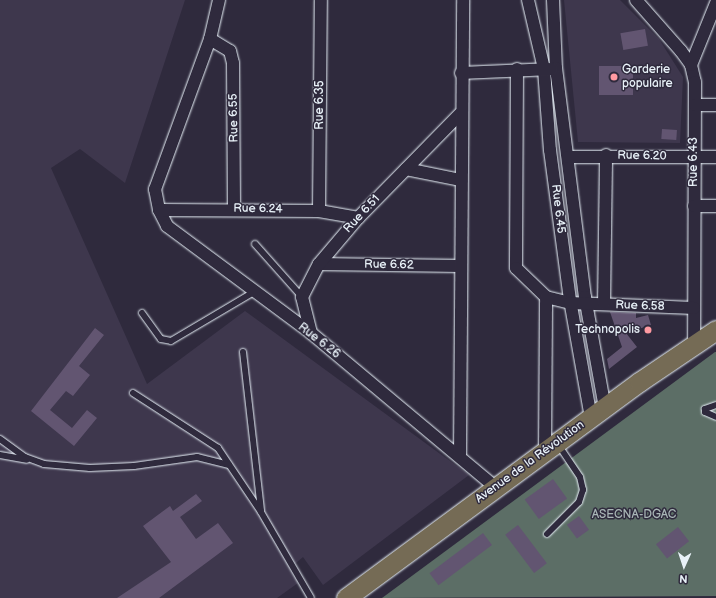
<!DOCTYPE html>
<meta charset="utf-8">
<style>
body{margin:0}
#map{position:relative;width:716px;height:598px;overflow:hidden;background:#2f2a3d;font-family:"Balsamiq Sans",sans-serif}
div>[style]{position:absolute}
[style*='--x']{left:calc(var(--x)*1px);top:calc(var(--y)*1px);width:calc(var(--w)*1px);rotate:calc(var(--a)*1deg)}
.built>*{inset:0;background:#3e374d}
.green>*{inset:0;background:#5c6e66}
.building>*{inset:0;background:#625571;transform-origin:0 0}
.roads{filter:drop-shadow(0 0 1px #e8f1f8) drop-shadow(0 0 1px #e8f1f8)}
.service>*{height:6px;margin:-3px;padding:0 3px;transform-origin:3px;border-radius:3px;background:#2f2a3d}
.minor>*{height:12px;margin:-6px;padding:0 6px;transform-origin:6px;border-radius:6px;background:#2f2a3d}
.primary>*{height:19px;margin:-9.5px;padding:0 9.5px;transform-origin:9.5px;border-radius:9.5px;background:#756b55}
.dots>*{width:11px;height:11px;translate:-50% -50%;box-sizing:border-box;border:2px solid #2f2a3d;border-radius:50%}
span{translate:-50% -50%;white-space:nowrap;text-align:center;line-height:1.15;-webkit-text-stroke:3px #2f2a3d;paint-order:stroke}
.poi-label{font-size:12px;color:#e8f1f8}
.left{translate:0 -50%;text-align:left}
.right{translate:-100% -50%;text-align:right}
.street-label{font-size:12px;color:#e8f1f8}
.park-label{font-size:12px;color:#a9b6b6}
.north{position:absolute;left:664px;top:546px;width:40px;height:40px;-webkit-text-stroke:3px #2f2a3d;paint-order:stroke;rotate:183deg;font-size:11px;font-weight:700;line-height:16px;text-align:center;color:#e8f1f8}
.north::after{content:'';display:block;margin:auto;width:14px;height:18px;background:#e8f1f8;clip-path:polygon(50% 0,100% 100%,50% 72%,0 100%)}
</style>
<div id="map">
<div class="built">
<i style="clip-path:polygon(0 0,185px 0,125px 183px,80px 149px,51px 168px,147px 384px,245px 311px,469px 475px,323px 585px,303px 557px,290px 568px,298px 583px,277px 598px,0 598px)"></i>
<i style="clip-path:polygon(564px 0,620px 0,659px 39px,683px 77px,680px 143px,578px 142px)"></i>
</div>
<div class="green">
<i style="clip-path:polygon(716px 352px,716px 596px,382px 598px,715px 352px)"></i>
</div>
<div class="building">
<i style="left:645px;top:29px;width:17px;height:25px;rotate:80deg"></i>
<i style="left:599px;top:66px;width:34px;height:29px"></i>
<i style="left:662px;top:129px;width:15px;height:10px;rotate:4deg"></i>
<i style="clip-path:polygon(610px 312px,636px 313px,636px 318px,648px 315px,651px 325px,626px 333px,637px 347px,609px 369px,607px 359px,622px 347px)"></i>
<i style="clip-path:polygon(95px 328px,104px 335px,79px 366px,90px 375px,73px 396px,66px 391px,50px 410px,72px 428px,87px 410px,97px 418px,74px 446px,31px 411px)"></i>
<i style="left:553px;top:479px;width:24px;height:35px;rotate:54deg"></i>
<i style="clip-path:polygon(196px 494px,202px 501px,180px 517px,196px 539px,218px 523px,233px 543px,159px 598px,117px 598px,171px 562px,143px 526px,170px 506px,173px 511px)"></i>
<i style="left:579px;top:516px;width:17px;height:15px;rotate:54deg"></i>
<i style="left:518px;top:525px;width:48px;height:16px;rotate:53deg"></i>
<i style="left:678px;top:527px;width:18px;height:28px;rotate:52deg"></i>
<i style="left:483px;top:533px;width:15px;height:67px;rotate:53deg"></i>
</div>
<div class="roads">
<div class="service">
<i style="--x:255;--y:244;--w:71;--a:48.4"></i>
<i style="--x:142;--y:313;--w:32;--a:54"></i>
<i style="--x:161;--y:339;--w:10;--a:11"></i>
<i style="--x:171;--y:341;--w:96;--a:-30.6"></i>
<i style="--x:243;--y:352;--w:159;--a:83.5"></i>
<i style="--x:133;--y:393;--w:101;--a:32.9"></i>
<i style="--x:218;--y:448;--w:77;--a:56.1"></i>
<i style="--x:261;--y:512;--w:99;--a:59.8"></i>
<i style="--x:716;--y:405;--w:12;--a:160"></i>
<i style="--x:705;--y:409;--w:3;--a:90"></i>
<i style="--x:705;--y:412;--w:12;--a:24"></i>
<i style="--x:0;--y:439;--w:31;--a:36"></i>
<i style="--x:25;--y:457;--w:20;--a:20"></i>
<i style="--x:44;--y:464;--w:46;--a:5"></i>
<i style="--x:90;--y:468;--w:44;--a:-2.6"></i>
<i style="--x:134;--y:466;--w:64;--a:-8.1"></i>
<i style="--x:197;--y:457;--w:33;--a:14"></i>
<i style="--x:0;--y:455;--w:27;--a:10"></i>
<i style="--x:547;--y:534;--w:45;--a:-45"></i>
<i style="--x:579;--y:502;--w:13;--a:-72"></i>
<i style="--x:583;--y:490;--w:13;--a:-103"></i>
<i style="--x:580;--y:477;--w:40;--a:-124"></i>
</div>
<div class="minor">
<i style="--x:219;--y:0;--w:40;--a:103"></i>
<i style="--x:210;--y:39;--w:160;--a:110.1"></i>
<i style="--x:155;--y:189;--w:21;--a:79"></i>
<i style="--x:159;--y:210;--w:18;--a:63"></i>
<i style="--x:167;--y:226;--w:179;--a:36.6"></i>
<i style="--x:311;--y:333;--w:240;--a:39.9"></i>
<i style="--x:528;--y:0;--w:71;--a:76.9"></i>
<i style="--x:544;--y:69;--w:81;--a:85.8"></i>
<i style="--x:550;--y:150;--w:151;--a:82.4"></i>
<i style="--x:570;--y:300;--w:120;--a:79.9"></i>
<i style="--x:553;--y:0;--w:68;--a:87.5"></i>
<i style="--x:556;--y:68;--w:231;--a:82.8"></i>
<i style="--x:585;--y:297;--w:113;--a:79.8"></i>
<i style="--x:636;--y:0;--w:68;--a:48.6"></i>
<i style="--x:681;--y:51;--w:17;--a:54"></i>
<i style="--x:691;--y:65;--w:17;--a:77"></i>
<i style="--x:695;--y:82;--w:262;--a:90.2"></i>
<i style="--x:210;--y:39;--w:23;--a:31"></i>
<i style="--x:230;--y:51;--w:12;--a:76"></i>
<i style="--x:233;--y:63;--w:145;--a:89.6"></i>
<i style="--x:691;--y:65;--w:67;--a:-68"></i>
<i style="--x:517;--y:69;--w:199;--a:90.3"></i>
<i style="--x:516;--y:268;--w:42;--a:44"></i>
<i style="--x:546;--y:297;--w:25;--a:14"></i>
<i style="--x:570;--y:303;--w:124;--a:2.3"></i>
<i style="--x:461;--y:73;--w:91;--a:-2.5"></i>
<i style="--x:695;--y:105;--w:21;--a:0"></i>
<i style="--x:568;--y:157;--w:148;--a:0"></i>
<i style="--x:406;--y:169;--w:55;--a:11.5"></i>
<i style="--x:694;--y:206;--w:22;--a:0"></i>
<i style="--x:159;--y:210;--w:160;--a:0.4"></i>
<i style="--x:319;--y:211;--w:40;--a:10"></i>
<i style="--x:319;--y:211;--w:211;--a:-89.5"></i>
<i style="--x:319;--y:264;--w:141;--a:0.8"></i>
<i style="--x:604;--y:304;--w:149;--a:-89.2"></i>
<i style="--x:311;--y:333;--w:37;--a:-104"></i>
<i style="--x:302;--y:297;--w:37;--a:-63"></i>
<i style="--x:319;--y:264;--w:60;--a:-49.7"></i>
<i style="--x:358;--y:218;--w:146;--a:-45.6"></i>
<i style="--x:545;--y:451;--w:154;--a:-89.6"></i>
<i style="--x:460;--y:456;--w:456;--a:-89.6"></i>
</div>
<div class="primary">
<i style="--x:346;--y:598;--w:364;--a:-36.4"></i>
<i style="--x:639;--y:382;--w:93;--a:-34"></i>
</div>
</div>
<div class="dots">
<i style="left:614px;top:77px;background:#ff9aa2"></i>
<i style="left:648px;top:330px;background:#ff9aa2"></i>
</div>
<div class="poi-label">
<span class="left" style="left:622px;top:77px">Garderie<br>populaire</span>
<span class="right" style="left:640px;top:330px">Technopolis</span>
</div>
<div class="street-label">
<span style="left:320px;top:105px;rotate:-90deg">Rue 6.35</span>
<span style="left:234px;top:118px;rotate:-91deg">Rue 6.55</span>
<span style="left:642px;top:156px;rotate:1deg">Rue 6.20</span>
<span style="left:694px;top:162px;rotate:-90deg">Rue 6.43</span>
<span style="left:258px;top:209px;rotate:1deg">Rue 6.24</span>
<span style="left:558px;top:209px;rotate:83deg">Rue 6.45</span>
<span style="left:362px;top:214px;rotate:-47deg">Rue 6.51</span>
<span style="left:389px;top:265px;rotate:1deg">Rue 6.62</span>
<span style="left:640px;top:306px;rotate:2deg">Rue 6.58</span>
<span style="left:319px;top:341px;rotate:38deg">Rue 6.26</span>
<span style="left:530px;top:462px;rotate:-36deg">Avenue de la Révolution</span>
</div>
<div class="park-label">
<span style="left:634px;top:515px">ASECNA-DGAC</span>
</div>
<div class="north">N</div>
</div>
